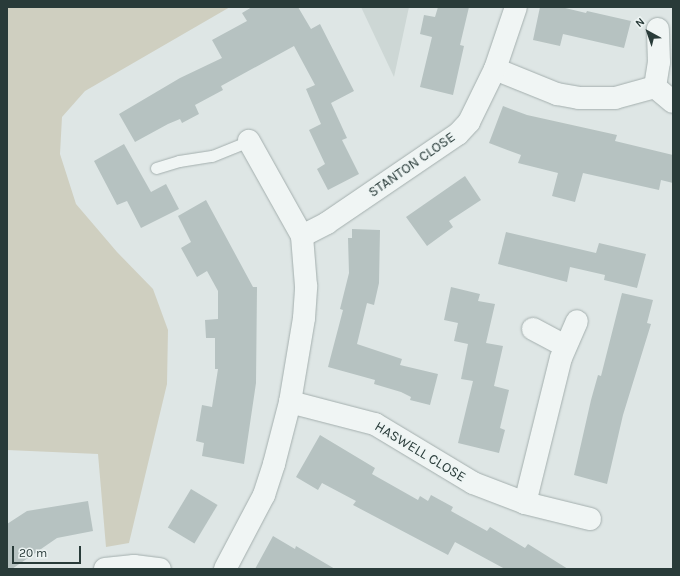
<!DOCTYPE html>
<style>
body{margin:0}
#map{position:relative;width:680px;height:576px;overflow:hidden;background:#dee6e5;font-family:Karla,sans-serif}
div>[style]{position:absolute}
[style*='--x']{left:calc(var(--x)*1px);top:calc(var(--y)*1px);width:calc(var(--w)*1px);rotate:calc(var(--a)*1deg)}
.built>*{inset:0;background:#cdd7d5}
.green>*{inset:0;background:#cfcfc0}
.building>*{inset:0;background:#b6c2c1;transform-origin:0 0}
.roads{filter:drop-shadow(0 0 1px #a4afae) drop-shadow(0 0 1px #a4afae)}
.service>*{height:11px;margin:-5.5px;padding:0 5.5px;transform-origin:5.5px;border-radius:5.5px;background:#f0f5f4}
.minor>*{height:22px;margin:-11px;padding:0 11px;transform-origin:11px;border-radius:11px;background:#f0f5f4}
span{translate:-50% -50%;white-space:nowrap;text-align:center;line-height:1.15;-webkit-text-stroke:3.5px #edf4f3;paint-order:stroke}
.street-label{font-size:14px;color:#293b39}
.frame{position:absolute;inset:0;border:8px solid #293b39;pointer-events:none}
.north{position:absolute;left:628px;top:12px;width:40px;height:40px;-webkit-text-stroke:3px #edf4f3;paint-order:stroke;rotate:320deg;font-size:11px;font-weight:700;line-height:16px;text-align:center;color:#293b39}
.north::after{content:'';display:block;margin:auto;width:14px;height:18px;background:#293b39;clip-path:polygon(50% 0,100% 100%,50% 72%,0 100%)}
.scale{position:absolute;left:12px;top:546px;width:69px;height:18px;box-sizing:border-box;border:2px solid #293b39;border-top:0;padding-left:5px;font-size:12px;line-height:14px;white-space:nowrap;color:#293b39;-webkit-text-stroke:3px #edf4f3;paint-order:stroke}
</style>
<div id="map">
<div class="built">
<i style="clip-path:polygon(361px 7px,409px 7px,394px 77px)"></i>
</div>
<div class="green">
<i style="clip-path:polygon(7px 7px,230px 7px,85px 91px,62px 117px,60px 154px,76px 204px,117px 252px,153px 289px,168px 330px,167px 384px,129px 543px,106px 547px,98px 454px,7px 450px)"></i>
</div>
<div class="building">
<i style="clip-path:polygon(252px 7px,298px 7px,311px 29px,320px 24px,354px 91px,331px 103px,347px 138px,342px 140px,359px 174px,328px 190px,317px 169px,325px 164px,309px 130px,321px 124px,306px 89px,315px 85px,294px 46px,221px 86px,223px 90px,195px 105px,199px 114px,182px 123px,180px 119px,168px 124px,135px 142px,119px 114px,180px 78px,222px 58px,212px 40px,247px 21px,242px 13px)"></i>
<i style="clip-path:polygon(438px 7px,469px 7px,460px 45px,464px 46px,453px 95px,420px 87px,432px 37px,420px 34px,424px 15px,435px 17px)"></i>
<i style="clip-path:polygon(540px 7px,561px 7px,586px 13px,587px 11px,631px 21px,624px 48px,563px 34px,560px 46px,533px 40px)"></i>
<i style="clip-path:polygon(503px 106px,527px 115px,617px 135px,615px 141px,673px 155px,673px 183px,661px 180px,659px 190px,583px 173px,575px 202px,552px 196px,558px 173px,518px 163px,521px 155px,489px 143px)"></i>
<i style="clip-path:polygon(124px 144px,151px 192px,166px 184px,179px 209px,141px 228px,127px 201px,117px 205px,94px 161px)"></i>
<i style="clip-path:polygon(465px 176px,481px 200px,449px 221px,453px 227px,427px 246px,406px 217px)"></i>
<i style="clip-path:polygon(206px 200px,253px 287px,257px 287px,256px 383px,244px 464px,202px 456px,204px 443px,196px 441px,202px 405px,212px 407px,218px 369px,215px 369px,215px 338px,206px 338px,205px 320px,218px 319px,218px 291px,207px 271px,197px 277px,181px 248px,191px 242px,178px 216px)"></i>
<i style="clip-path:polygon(352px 229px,380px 230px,379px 283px,374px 305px,367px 303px,357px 344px,402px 359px,400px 365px,438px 374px,430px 405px,410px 400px,411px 397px,401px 392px,374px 384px,375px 380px,328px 367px,343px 310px,340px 309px,349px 273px,348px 238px,352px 238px)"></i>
<i style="clip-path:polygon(506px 232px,596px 253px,599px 243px,646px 254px,637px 288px,604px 280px,605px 275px,570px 267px,567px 282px,498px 264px)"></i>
<i style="clip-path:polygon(451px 287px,480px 294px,478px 301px,495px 304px,486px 343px,503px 346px,494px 386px,509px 390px,500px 428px,505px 430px,499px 453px,458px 443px,473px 381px,461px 379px,468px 344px,454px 341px,458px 323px,444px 320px)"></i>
<i style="clip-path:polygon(622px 293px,653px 300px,647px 323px,651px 324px,623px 415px,607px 484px,574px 475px,591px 400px,598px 375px,601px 376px)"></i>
<i style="clip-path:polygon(320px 435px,375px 468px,372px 474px,418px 500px,420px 496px,428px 501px,431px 495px,453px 507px,451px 511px,487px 531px,490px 527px,525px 548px,528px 544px,568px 569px,505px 569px,455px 542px,448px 555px,353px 505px,356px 501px,322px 483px,318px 490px,296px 477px)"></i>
<i style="left:191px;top:489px;width:31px;height:45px;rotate:31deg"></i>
<i style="clip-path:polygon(88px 501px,93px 531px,57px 538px,12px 569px,7px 569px,7px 524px,27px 511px)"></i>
<i style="clip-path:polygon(273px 536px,295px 549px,296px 546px,335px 569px,255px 569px)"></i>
</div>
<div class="roads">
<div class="service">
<i style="--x:156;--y:168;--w:24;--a:-17"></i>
<i style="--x:179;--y:161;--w:33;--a:-9"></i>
<i style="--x:212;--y:156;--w:40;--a:-22"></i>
</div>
<div class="minor">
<i style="--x:495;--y:69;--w:67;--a:22"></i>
<i style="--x:557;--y:94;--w:22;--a:10"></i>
<i style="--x:579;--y:98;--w:36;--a:0"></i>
<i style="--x:615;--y:98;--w:41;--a:-15.4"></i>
<i style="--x:655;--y:87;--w:23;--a:40"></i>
<i style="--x:655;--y:87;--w:25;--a:-81"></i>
<i style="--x:659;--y:62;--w:33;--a:-92"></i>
<i style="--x:302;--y:236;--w:28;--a:-27"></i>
<i style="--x:327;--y:223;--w:158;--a:-34.2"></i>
<i style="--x:458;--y:134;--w:16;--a:-47"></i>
<i style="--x:469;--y:122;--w:59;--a:-63.9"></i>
<i style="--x:495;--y:69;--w:65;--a:-71.3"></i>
<i style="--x:533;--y:329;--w:36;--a:28"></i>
<i style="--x:290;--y:402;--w:88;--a:14.5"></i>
<i style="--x:375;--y:424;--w:114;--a:31"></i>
<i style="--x:473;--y:483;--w:56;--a:21"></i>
<i style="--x:525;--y:503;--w:67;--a:13.8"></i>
<i style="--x:525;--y:503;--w:149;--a:-76.1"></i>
<i style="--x:561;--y:358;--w:40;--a:-66.6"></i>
<i style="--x:105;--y:569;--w:29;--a:-6"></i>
<i style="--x:134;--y:566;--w:26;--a:7"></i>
<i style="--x:225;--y:569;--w:84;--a:-62.2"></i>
<i style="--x:264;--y:495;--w:33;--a:-72"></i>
<i style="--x:274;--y:464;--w:64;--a:-75.5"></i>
<i style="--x:290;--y:402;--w:85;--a:-80.5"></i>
<i style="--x:304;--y:318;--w:32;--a:-86"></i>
<i style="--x:306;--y:286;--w:50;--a:-94.6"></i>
<i style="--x:302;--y:236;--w:109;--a:-119.2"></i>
</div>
</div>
<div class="street-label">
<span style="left:412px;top:165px;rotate:-35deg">STANTON CLOSE</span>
<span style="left:420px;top:452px;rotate:31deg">HASWELL CLOSE</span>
</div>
<div class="frame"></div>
<div class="north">N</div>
<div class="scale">20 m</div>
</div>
